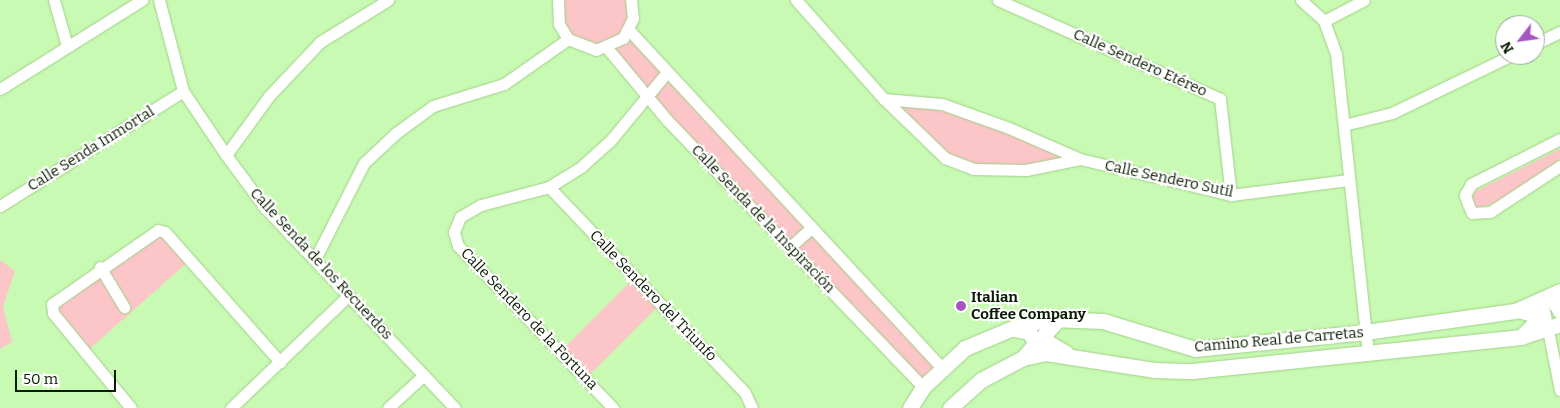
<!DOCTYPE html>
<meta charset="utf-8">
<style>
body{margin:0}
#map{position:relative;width:1560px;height:408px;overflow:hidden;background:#c9fab3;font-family:Bitter,serif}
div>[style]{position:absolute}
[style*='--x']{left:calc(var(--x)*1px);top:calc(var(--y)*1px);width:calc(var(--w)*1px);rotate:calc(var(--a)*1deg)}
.green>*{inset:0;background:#fcc5c7;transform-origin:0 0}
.roads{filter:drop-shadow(0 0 1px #a1d08b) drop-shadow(0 0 1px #a1d08b)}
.street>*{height:11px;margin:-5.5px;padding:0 5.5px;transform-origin:5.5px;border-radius:5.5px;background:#fff}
.secondary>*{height:15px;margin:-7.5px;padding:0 7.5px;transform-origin:7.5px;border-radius:7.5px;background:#fff}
.dots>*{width:14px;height:14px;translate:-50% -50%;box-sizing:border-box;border:2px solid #fff;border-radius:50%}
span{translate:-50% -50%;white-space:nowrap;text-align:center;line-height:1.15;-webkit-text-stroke:4px #fff;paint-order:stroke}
.street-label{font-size:15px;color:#0a1c02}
.poi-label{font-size:15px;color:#0a1c02;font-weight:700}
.left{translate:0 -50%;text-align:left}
.north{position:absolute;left:1495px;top:15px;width:50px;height:50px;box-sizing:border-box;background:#fff;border:1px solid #9da49a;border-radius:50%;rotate:240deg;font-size:14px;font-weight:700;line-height:20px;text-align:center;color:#0a1c02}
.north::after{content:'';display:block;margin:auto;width:18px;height:22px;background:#a755c5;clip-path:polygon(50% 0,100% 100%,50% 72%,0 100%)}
.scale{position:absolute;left:15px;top:370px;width:101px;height:22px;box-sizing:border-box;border:2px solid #0a1c02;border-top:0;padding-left:6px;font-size:15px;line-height:18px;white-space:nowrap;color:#0a1c02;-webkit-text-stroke:4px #fff;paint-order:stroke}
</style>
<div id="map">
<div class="green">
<i style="clip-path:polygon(558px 0,631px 0,629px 30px,942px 368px,923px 387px,607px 48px,568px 39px)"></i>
<i style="clip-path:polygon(884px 99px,942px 104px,1080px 159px,1026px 170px,973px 169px,945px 158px)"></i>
<i style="clip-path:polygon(1560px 149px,1560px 158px,1544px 173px,1498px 202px,1475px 209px,1472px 196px,1476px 191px)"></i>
<i style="clip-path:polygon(158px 230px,188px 262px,86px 352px,52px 304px)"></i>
<i style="clip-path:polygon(0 260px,15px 271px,3px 306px,12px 342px,0 349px)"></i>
<i style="left:634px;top:278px;width:37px;height:105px;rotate:45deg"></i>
</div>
<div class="roads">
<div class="street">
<i style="--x:54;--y:0;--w:48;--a:74.2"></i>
<i style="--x:159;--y:0;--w:94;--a:75.2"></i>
<i style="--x:183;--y:91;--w:77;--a:56.1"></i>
<i style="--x:226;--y:155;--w:67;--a:53.5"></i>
<i style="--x:266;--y:209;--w:274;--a:46.5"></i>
<i style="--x:558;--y:0;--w:24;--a:88"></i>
<i style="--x:559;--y:24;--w:17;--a:59"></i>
<i style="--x:568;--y:39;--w:30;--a:21"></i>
<i style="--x:596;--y:50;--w:30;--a:-24"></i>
<i style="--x:623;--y:38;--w:22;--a:-63"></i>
<i style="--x:633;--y:18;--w:18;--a:-96"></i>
<i style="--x:796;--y:0;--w:132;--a:48.4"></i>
<i style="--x:884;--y:99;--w:85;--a:44"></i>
<i style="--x:945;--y:158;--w:30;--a:21"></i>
<i style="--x:973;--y:169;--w:53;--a:1.1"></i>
<i style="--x:1026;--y:170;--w:55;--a:-11.5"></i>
<i style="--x:998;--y:0;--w:243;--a:24"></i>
<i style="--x:1220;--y:99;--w:97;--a:83.5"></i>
<i style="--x:1301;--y:0;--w:31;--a:42"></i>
<i style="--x:1324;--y:21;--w:35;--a:70"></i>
<i style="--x:1336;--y:54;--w:302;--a:83.9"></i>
<i style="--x:1324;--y:21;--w:45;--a:-27.7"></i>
<i style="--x:629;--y:30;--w:461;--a:47.2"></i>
<i style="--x:1535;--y:44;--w:28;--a:-26"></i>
<i style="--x:607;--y:48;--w:94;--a:50.2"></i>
<i style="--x:667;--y:120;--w:370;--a:46.2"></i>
<i style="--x:0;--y:89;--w:168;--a:-32.1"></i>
<i style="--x:884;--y:99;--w:58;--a:4.9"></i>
<i style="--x:942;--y:104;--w:71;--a:19.7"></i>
<i style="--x:1009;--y:128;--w:77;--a:23.6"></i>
<i style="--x:1080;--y:159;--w:155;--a:13.4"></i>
<i style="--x:1231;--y:195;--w:118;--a:-7.3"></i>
<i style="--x:1344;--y:125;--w:49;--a:-14"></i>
<i style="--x:1392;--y:113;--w:133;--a:-25.8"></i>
<i style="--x:1560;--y:139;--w:100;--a:153.2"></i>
<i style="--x:1471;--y:184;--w:13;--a:119"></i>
<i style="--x:1465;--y:195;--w:9;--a:72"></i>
<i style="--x:1468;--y:204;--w:10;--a:66"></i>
<i style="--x:1472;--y:213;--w:18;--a:-3"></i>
<i style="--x:1490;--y:212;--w:84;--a:-33.3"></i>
<i style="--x:226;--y:155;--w:73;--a:-53.9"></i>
<i style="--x:269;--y:96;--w:74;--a:-46.6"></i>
<i style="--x:320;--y:42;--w:80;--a:-31.7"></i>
<i style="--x:549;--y:187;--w:284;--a:46.4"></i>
<i style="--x:745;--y:393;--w:17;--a:65"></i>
<i style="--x:0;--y:206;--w:216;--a:-32.1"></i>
<i style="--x:790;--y:247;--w:28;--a:-42"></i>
<i style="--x:315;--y:259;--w:108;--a:-63"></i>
<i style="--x:364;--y:163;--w:44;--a:-43.2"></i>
<i style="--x:396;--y:133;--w:46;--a:-36.1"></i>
<i style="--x:433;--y:106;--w:74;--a:-17.2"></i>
<i style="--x:504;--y:84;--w:78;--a:-35.1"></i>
<i style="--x:100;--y:267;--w:47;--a:59"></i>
<i style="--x:1542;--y:300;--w:92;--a:78.7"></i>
<i style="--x:131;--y:408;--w:123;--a:-129.4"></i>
<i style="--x:53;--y:313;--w:9;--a:-96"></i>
<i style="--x:52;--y:304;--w:129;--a:-34.9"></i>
<i style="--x:158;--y:230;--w:7;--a:16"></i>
<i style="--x:165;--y:232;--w:174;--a:48.5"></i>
<i style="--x:231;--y:408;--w:163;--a:-43.8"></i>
<i style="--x:388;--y:408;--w:49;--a:-42.5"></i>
<i style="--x:613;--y:408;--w:224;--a:-133.7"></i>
<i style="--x:458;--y:246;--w:15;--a:-106"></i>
<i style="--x:454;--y:232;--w:16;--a:-68"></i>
<i style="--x:460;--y:217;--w:24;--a:-30"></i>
<i style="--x:481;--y:205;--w:70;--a:-14.8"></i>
<i style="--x:549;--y:187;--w:39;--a:-32"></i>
<i style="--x:582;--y:166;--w:38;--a:-42"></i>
<i style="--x:610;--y:141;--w:89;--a:-50.4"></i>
</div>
<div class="secondary">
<i style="--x:1560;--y:294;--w:11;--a:112"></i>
<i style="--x:1556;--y:304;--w:8;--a:60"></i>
<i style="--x:1519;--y:310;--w:17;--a:17"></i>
<i style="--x:1535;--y:315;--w:6;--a:72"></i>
<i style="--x:1537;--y:321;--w:21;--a:135"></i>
<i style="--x:1059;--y:318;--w:21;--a:131"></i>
<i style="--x:1045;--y:334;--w:8;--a:76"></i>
<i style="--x:1047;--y:342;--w:22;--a:30"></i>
<i style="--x:1014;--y:329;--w:15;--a:11"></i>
<i style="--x:1029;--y:332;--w:13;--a:58"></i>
<i style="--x:1036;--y:343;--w:21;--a:131"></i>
<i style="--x:910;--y:408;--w:25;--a:-58"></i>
<i style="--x:923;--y:387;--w:57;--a:-42.9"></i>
<i style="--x:965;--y:348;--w:54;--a:-22.8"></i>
<i style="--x:1015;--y:327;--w:36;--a:-13"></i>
<i style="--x:1050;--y:319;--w:53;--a:2.2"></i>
<i style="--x:1103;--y:321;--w:96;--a:16.9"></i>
<i style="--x:1195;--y:349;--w:171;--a:-5.7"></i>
<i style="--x:1365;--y:332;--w:151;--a:-8"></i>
<i style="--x:1515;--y:311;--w:49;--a:-24"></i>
<i style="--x:950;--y:408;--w:42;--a:-42.1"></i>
<i style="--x:981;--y:380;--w:47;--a:-27.6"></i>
<i style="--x:1023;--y:358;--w:24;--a:-12"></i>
<i style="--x:1046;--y:353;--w:109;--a:8.9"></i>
<i style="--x:1154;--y:370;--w:38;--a:2"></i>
<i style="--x:1192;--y:371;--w:331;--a:-5.9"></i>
<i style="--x:1521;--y:337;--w:41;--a:-18.4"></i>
</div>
</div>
<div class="dots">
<i style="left:961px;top:306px;background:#a755c5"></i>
</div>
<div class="street-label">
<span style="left:1140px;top:63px;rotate:24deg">Calle Sendero Etéreo</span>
<span style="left:91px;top:149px;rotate:-32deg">Calle Senda Inmortal</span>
<span style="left:1169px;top:179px;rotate:12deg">Calle Sendero Sutil</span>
<span style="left:763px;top:219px;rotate:46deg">Calle Senda de la Inspiración</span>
<span style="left:321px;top:264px;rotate:47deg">Calle Senda de los Recuerdos</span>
<span style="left:653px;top:296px;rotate:46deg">Calle Sendero del Triunfo</span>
<span style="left:529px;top:319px;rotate:46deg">Calle Sendero de la Fortuna</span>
<span style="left:1279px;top:340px;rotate:-5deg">Camino Real de Carretas</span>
</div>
<div class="poi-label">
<span class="left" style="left:971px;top:306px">Italian<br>Coffee Company</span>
</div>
<div class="north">N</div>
<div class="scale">50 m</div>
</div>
